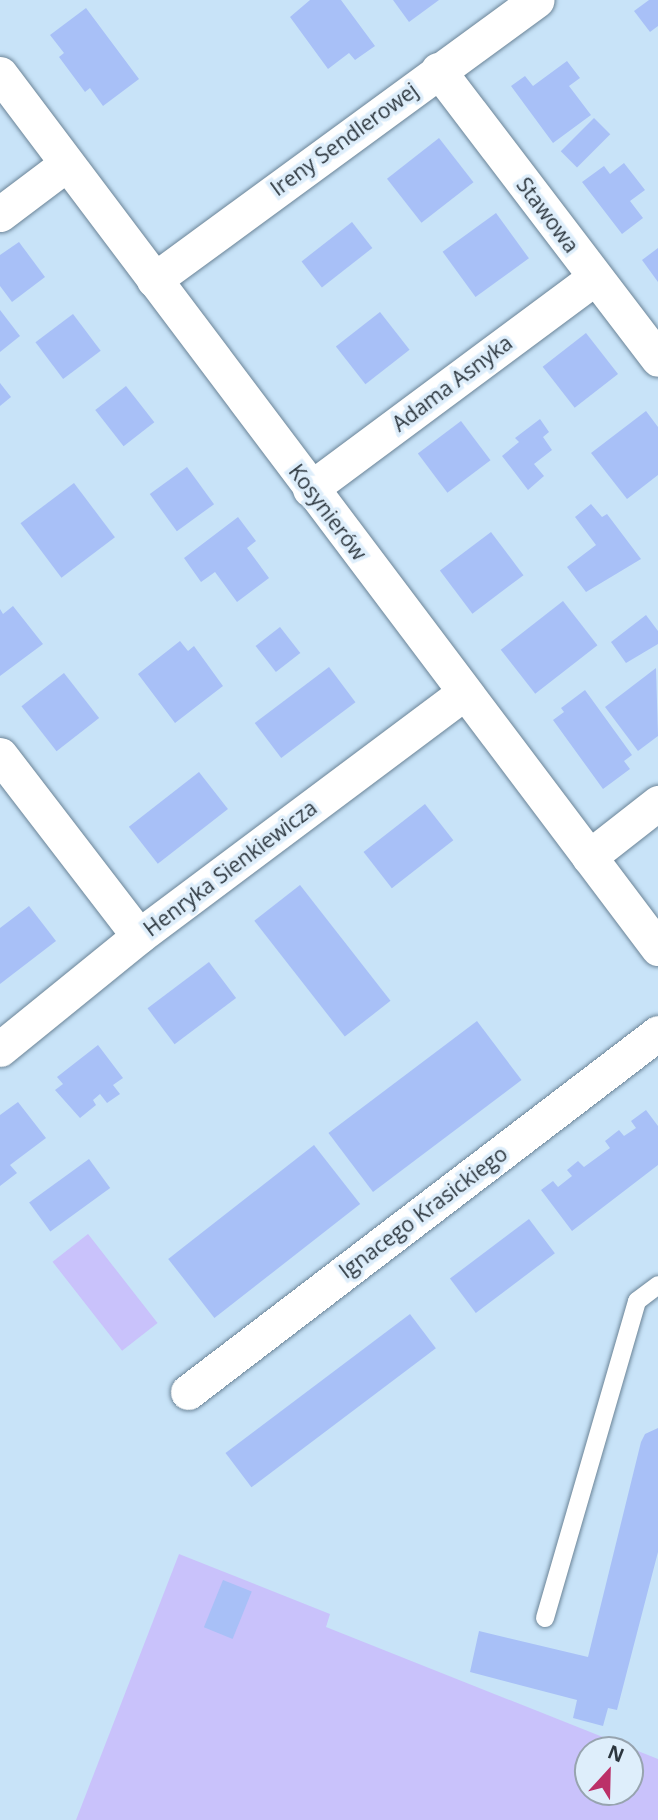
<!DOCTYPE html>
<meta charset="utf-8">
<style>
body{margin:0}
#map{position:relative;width:658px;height:1820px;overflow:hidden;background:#c8e3f8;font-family:"Open Sans",sans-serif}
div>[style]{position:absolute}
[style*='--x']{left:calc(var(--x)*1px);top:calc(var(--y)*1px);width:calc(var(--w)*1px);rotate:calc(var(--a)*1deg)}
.green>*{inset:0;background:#c9c2fb;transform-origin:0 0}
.building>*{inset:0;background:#a8c0f7;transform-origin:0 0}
.roads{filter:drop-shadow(0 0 2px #6b8497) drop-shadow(0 0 2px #6b8497)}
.service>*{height:18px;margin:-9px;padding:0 9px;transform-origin:9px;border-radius:9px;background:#fff}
.minor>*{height:35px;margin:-17.5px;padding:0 17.5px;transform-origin:17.5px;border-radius:17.5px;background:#fff}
span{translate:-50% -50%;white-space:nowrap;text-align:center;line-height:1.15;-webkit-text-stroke:7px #deeefb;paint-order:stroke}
.street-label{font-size:21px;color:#2c363e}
.north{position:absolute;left:574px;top:1736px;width:70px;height:70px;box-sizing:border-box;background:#deeefb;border:2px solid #97a4af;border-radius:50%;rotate:22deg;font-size:19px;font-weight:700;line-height:28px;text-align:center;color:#2c363e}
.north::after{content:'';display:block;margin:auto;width:24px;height:32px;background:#bb3068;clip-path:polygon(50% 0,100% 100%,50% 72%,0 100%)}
</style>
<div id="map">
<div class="green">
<i style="left:88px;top:1234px;width:113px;height:45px;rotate:52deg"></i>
<i style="clip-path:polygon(evenodd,179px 1554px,330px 1614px,326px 1627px,658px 1759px,658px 1820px,76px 1820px,179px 1554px,588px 1750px,630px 1750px,630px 1792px,588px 1792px,588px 1750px)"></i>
</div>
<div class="building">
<i style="clip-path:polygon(310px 0,341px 0,375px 46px,355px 60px,349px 53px,328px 69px,290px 17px)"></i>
<i style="clip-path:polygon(393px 0,439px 0,409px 22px)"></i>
<i style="clip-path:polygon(649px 0,658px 0,658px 26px,650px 32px,634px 11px)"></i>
<i style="clip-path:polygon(86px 8px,139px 79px,103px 106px,90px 88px,85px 92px,59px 57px,64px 53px,50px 35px)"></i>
<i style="clip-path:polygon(567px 61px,580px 78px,569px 86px,591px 115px,553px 143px,511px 86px,525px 76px,533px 86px)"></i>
<i style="left:594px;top:118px;width:23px;height:47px;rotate:45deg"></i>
<i style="left:439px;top:138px;width:56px;height:66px;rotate:52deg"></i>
<i style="clip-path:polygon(624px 163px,645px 190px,630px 201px,643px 218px,622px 234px,582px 182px,604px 166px,610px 174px)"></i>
<i style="left:496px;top:213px;width:56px;height:66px;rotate:54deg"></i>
<i style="left:352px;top:222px;width:33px;height:64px;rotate:52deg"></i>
<i style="clip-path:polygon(19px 242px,45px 277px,12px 302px,0 286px,0 255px)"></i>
<i style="clip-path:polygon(658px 248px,658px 282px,642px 260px)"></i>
<i style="clip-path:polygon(0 310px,20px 336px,0 352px)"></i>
<i style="left:380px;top:312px;width:48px;height:56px;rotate:52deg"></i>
<i style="left:73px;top:314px;width:46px;height:47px;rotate:53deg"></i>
<i style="left:586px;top:333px;width:52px;height:55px;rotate:52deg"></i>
<i style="clip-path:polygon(0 383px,11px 397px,0 406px)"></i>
<i style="left:126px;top:386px;width:46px;height:39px;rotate:52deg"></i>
<i style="clip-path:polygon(646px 411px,658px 427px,658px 475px,627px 499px,591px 453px)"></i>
<i style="clip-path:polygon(540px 419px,549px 432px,543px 437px,552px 450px,534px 464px,544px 476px,528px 490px,502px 456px,519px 442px,515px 438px)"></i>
<i style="left:461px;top:421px;width:49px;height:54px;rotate:53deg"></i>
<i style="left:187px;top:467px;width:46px;height:46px;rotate:54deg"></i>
<i style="left:74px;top:483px;width:68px;height:67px;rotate:53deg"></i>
<i style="clip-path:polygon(591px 504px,602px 517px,607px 514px,641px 559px,586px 592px,567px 567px,596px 545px,575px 517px)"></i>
<i style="clip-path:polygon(238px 517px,256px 541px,247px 548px,269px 578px,237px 602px,215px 572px,201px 582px,184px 558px)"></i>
<i style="left:491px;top:532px;width:54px;height:64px;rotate:53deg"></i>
<i style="left:563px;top:601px;width:56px;height:79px;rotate:52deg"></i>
<i style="clip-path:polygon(13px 606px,43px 644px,0 676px,0 609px,3px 614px)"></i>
<i style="clip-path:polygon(646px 615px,658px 631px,658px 644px,626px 663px,611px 642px)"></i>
<i style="left:280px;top:627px;width:33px;height:31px;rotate:52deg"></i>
<i style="clip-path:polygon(180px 641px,188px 651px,194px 646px,223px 686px,175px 723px,138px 674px)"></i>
<i style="left:329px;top:667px;width:44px;height:93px;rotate:53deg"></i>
<i style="clip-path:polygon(656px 668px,658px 736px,638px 751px,605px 707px)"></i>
<i style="left:64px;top:673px;width:57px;height:54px;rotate:52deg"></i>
<i style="clip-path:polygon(585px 690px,632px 755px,624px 761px,630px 769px,603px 789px,553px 720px,564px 712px,561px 708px)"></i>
<i style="left:199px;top:772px;width:47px;height:89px;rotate:52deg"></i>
<i style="left:425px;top:804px;width:46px;height:78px;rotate:52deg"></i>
<i style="left:300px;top:885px;width:147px;height:58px;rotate:52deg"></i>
<i style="clip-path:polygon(29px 906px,56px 941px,0 984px,0 928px)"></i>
<i style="left:209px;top:962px;width:45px;height:77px;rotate:53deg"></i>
<i style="left:477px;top:1021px;width:74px;height:186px;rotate:53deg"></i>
<i style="clip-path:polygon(98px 1045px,123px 1078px,113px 1085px,120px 1094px,107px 1103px,100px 1094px,93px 1100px,96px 1105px,80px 1118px,55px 1090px,63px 1084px,57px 1077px)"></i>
<i style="clip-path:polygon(18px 1102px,46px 1138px,10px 1165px,17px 1173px,0 1186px,0 1115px)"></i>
<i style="clip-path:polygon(646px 1110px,658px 1126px,658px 1165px,572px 1231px,541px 1190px,553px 1181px,558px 1187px,572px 1176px,567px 1170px,578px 1161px,584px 1167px,610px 1148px,605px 1141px,619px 1130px,624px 1136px,636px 1128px,631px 1121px)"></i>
<i style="left:314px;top:1145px;width:75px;height:185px;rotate:52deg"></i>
<i style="left:89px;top:1159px;width:36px;height:74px;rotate:54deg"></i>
<i style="left:529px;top:1219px;width:43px;height:99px;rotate:53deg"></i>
<i style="left:410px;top:1314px;width:43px;height:231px;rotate:53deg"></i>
<i style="clip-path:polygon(658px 1428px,658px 1552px,617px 1710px,608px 1708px,603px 1726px,573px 1718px,577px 1700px,470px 1672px,479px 1631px,588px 1657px,641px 1442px,645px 1434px)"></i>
<i style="left:223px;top:1580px;width:31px;height:51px;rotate:22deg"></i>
</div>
<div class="roads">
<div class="service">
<i style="--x:545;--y:1618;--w:330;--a:-73.8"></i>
<i style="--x:637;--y:1301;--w:26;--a:-37"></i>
</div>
<div class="minor">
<i style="--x:438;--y:70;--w:363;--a:52.7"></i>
<i style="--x:0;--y:74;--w:1094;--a:53.03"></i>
<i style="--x:0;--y:214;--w:81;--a:-37"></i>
<i style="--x:154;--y:280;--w:474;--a:-36.2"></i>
<i style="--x:310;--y:489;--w:355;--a:-36.6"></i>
<i style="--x:0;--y:755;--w:228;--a:52.5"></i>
<i style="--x:589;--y:857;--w:88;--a:-38"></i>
<i style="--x:0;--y:1049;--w:179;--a:-39.1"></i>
<i style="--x:139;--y:936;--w:406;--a:-36.8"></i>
<i style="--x:188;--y:1392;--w:591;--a:-37.37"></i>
</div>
</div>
<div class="street-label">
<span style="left:344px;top:139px;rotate:-36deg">Ireny Sendlerowej</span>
<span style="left:548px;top:215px;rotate:53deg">Stawowa</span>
<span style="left:452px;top:383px;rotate:-37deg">Adama Asnyka</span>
<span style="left:328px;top:512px;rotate:53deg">Kosynierów</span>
<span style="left:230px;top:868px;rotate:-37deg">Henryka Sienkiewicza</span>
<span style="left:423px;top:1212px;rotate:-37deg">Ignacego Krasickiego</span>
</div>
<div class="north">N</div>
</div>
